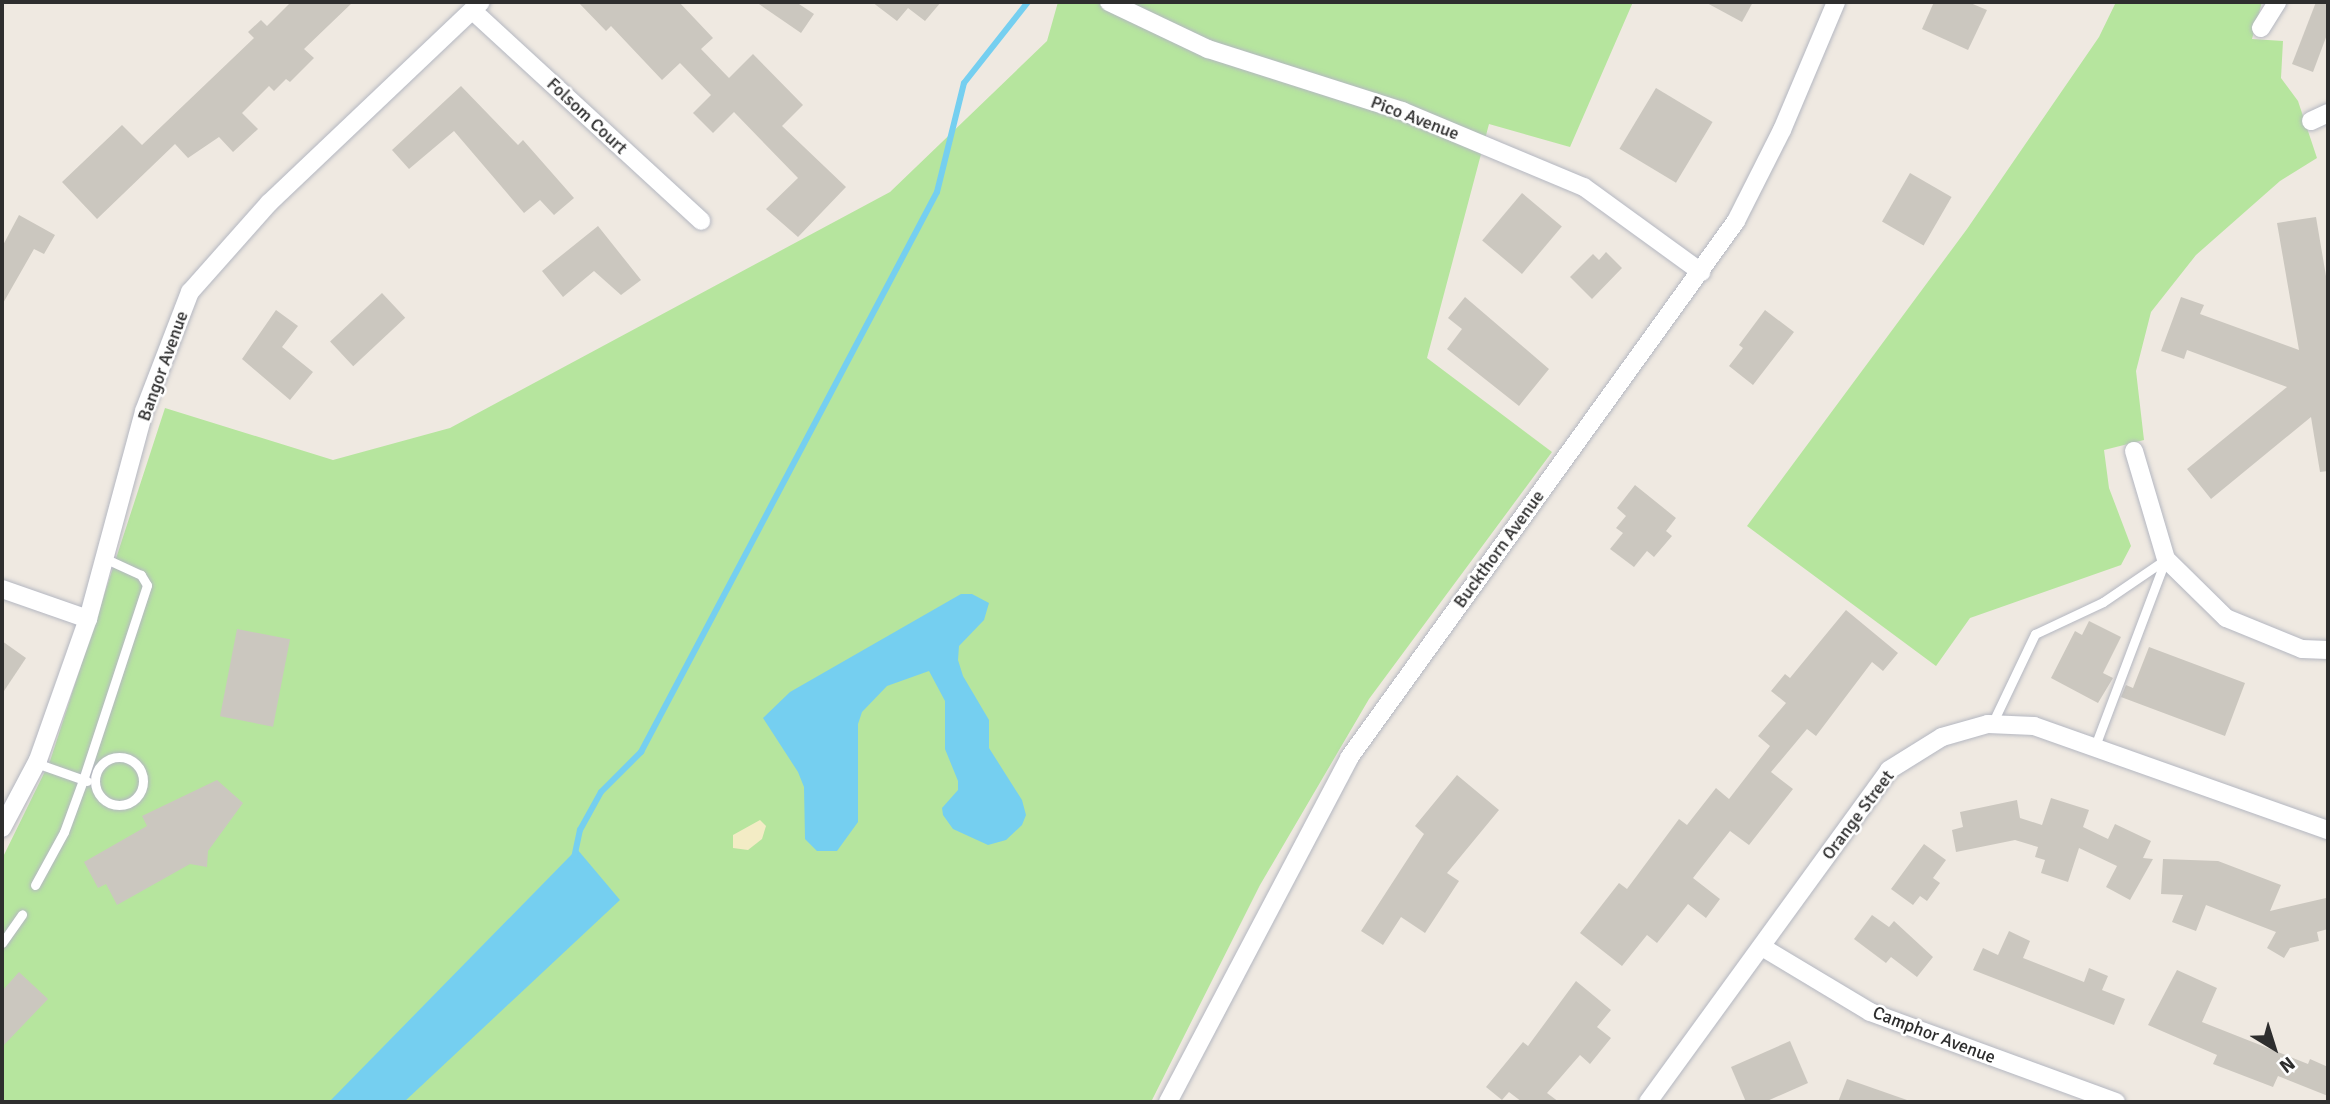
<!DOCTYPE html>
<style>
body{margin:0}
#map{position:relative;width:2330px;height:1104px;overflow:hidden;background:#efe9e1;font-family:Signika,sans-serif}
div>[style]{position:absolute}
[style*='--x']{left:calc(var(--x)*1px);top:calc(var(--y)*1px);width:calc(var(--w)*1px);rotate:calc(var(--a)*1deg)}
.green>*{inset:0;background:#b6e59e}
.sand>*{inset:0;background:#f3ecc5}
.water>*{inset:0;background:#75cff0}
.stream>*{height:6px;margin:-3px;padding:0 3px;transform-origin:3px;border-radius:3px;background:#75cff0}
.building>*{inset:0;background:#cbc7bf;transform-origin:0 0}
.roads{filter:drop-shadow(0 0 2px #b4b7c1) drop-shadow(0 0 2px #b4b7c1)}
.service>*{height:9px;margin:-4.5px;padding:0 4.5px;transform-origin:4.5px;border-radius:4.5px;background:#fff}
.service>.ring{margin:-4.5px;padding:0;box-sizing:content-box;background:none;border:9px solid #fff;border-radius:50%}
.minor>*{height:18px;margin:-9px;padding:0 9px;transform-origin:9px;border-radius:9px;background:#fff}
span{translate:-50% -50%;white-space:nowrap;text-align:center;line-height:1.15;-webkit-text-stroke:5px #fff;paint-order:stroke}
.street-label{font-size:18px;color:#2e2e2e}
.frame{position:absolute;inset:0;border:4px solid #2e2e2e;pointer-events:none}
.north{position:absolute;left:2239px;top:1013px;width:70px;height:70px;-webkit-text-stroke:5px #fff;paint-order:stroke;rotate:142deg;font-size:19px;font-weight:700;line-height:28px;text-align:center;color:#2e2e2e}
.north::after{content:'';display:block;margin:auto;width:24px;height:32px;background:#2e2e2e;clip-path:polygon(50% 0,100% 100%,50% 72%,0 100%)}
</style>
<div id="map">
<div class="green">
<i style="clip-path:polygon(1058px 2px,1633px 2px,1570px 147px,1489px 124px,1427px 358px,1552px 452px,1369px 699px,1260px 885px,1151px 1102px,2px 1102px,2px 859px,50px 761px,165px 408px,333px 460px,450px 428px,890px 192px,1047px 41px)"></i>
<i style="clip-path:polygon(2116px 2px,2262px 2px,2252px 39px,2283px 41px,2281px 78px,2298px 101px,2317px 158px,2280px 181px,2196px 255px,2151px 312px,2136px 371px,2144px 440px,2104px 450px,2109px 488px,2131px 546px,2121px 565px,1970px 618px,1936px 666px,1747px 526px,1967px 229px,2099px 37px)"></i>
</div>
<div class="sand">
<i style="clip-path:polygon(760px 820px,766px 826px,762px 839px,748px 850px,733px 848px,733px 835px)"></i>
</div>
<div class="water">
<i style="clip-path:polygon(961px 594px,972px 594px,989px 603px,984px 620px,959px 646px,958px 660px,963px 676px,989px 720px,989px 748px,1022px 800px,1026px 815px,1022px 825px,1006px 840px,988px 845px,953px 829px,943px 815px,942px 808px,958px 790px,958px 781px,945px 749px,945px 701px,929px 671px,887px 686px,862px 712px,858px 724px,858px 822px,837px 851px,817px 851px,805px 839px,804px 787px,798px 772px,763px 718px,790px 692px)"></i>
<i style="clip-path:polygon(577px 849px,620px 900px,404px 1102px,329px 1102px)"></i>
</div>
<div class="stream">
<i style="--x:574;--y:858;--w:29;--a:-78"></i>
<i style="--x:580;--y:830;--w:43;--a:-61.1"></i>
<i style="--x:601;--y:792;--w:57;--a:-45"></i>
<i style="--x:641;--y:752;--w:633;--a:-62.14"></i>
<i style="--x:937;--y:192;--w:112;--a:-76.1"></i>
<i style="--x:964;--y:83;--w:103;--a:-51.7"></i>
</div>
<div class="building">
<i style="clip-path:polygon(291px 2px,353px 2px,304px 49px,314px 58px,290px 82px,286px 79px,274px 91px,269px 86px,242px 113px,258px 129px,233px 152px,219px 137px,188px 158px,175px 144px,97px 219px,62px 182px,122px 125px,142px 145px,254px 38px,248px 32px,261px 20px,267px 26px)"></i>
<i style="clip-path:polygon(578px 2px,679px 2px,713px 38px,701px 49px,729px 78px,753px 54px,803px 105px,782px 126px,846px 187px,798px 237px,766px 209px,798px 178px,734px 112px,713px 133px,693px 113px,711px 95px,680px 63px,662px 80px,611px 26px,606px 31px)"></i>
<i style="clip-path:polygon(756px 2px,796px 2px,814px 14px,801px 33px)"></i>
<i style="clip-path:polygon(872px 2px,941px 2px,925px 21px,908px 8px,897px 21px)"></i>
<i style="clip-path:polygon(1705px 2px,1753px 2px,1742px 22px)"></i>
<i style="clip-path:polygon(1934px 2px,1968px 2px,1987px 10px,1968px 50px,1922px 29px)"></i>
<i style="clip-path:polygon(2316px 2px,2328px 2px,2328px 32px,2313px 72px,2292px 64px)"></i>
<i style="clip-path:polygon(461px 86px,518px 145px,523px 140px,574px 198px,554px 215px,540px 200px,524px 213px,454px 131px,409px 169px,392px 150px)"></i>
<i style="left:1656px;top:88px;width:66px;height:71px;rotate:31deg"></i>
<i style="left:1910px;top:173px;width:48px;height:56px;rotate:30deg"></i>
<i style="left:1522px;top:193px;width:52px;height:62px;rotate:40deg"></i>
<i style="clip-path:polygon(19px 215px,55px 235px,44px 254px,34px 249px,2px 305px,2px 247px)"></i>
<i style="clip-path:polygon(2316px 217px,2328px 288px,2328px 471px,2320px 472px,2311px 417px,2211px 499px,2187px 469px,2287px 387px,2187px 350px,2184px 359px,2161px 351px,2181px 297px,2204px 305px,2200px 314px,2299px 350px,2277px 223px)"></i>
<i style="clip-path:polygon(598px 226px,641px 280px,621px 295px,594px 271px,563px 297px,542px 271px)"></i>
<i style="clip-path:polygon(1606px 252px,1622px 268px,1592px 299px,1570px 277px,1593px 254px,1599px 260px)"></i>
<i style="left:382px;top:293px;width:34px;height:71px;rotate:47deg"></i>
<i style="clip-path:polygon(1465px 297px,1549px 369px,1519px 406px,1447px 349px,1462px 329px,1448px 318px)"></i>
<i style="clip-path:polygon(276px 310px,298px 326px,282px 347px,313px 372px,290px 400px,242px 359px)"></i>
<i style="clip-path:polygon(1765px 310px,1794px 332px,1753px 385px,1729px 366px,1743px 348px,1739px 345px)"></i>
<i style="clip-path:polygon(1635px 485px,1676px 518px,1666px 531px,1672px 536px,1654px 557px,1647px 551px,1634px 567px,1610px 549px,1623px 533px,1616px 528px,1626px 516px,1617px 508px)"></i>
<i style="clip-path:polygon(1846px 610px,1898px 653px,1883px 671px,1872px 662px,1816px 736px,1807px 729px,1771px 772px,1793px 789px,1749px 845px,1730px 831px,1693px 878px,1720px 899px,1706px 918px,1688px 904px,1657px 943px,1647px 935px,1622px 966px,1580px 933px,1619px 883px,1627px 889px,1679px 819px,1687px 825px,1716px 788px,1729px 799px,1770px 746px,1758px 736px,1786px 703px,1771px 691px,1785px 674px,1790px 678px)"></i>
<i style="clip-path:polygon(2089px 621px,2121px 637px,2103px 673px,2113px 678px,2098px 703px,2051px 678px,2075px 631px,2082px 635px)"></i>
<i style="left:237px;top:629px;width:54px;height:89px;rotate:11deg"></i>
<i style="clip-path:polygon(2px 641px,26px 658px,2px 694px)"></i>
<i style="clip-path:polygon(2149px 647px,2245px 683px,2225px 736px,2121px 697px,2126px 685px,2133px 688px)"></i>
<i style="clip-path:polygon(1457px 775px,1499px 810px,1447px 873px,1459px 881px,1425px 933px,1401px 917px,1383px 945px,1361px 931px,1424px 834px,1415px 826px)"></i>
<i style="clip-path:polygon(217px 780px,243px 803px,208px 851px,207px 867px,190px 864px,117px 905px,106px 884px,98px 888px,84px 862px,147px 826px,142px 816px)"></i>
<i style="clip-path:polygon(2051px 798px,2089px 810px,2083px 827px,2108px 839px,2115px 824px,2151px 841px,2143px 858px,2153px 859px,2130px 900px,2106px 887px,2117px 866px,2079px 848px,2068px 882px,2041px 873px,2045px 860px,2035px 857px,2038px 847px,2015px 840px,1956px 852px,1952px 830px,1963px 827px,1960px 812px,2017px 800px,2020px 818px,2042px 825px)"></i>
<i style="clip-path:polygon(1924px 844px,1946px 860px,1933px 878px,1940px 883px,1927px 901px,1920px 896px,1913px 905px,1891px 889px)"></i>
<i style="clip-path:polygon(2163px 859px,2218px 861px,2281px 885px,2270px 911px,2326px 898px,2328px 929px,2317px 932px,2319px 941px,2290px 948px,2284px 958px,2267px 948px,2276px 932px,2206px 905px,2196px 931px,2172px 922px,2183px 895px,2161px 894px)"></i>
<i style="clip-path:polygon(1872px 915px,1889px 927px,1894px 921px,1933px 957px,1917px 977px,1891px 957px,1886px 963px,1854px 939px)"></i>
<i style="clip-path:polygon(2009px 931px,2030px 941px,2023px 958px,2084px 982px,2089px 968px,2108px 976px,2102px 990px,2125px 999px,2114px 1025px,1973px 970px,1983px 948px,1998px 955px)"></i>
<i style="clip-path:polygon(2177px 970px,2217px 988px,2202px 1022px,2308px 1064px,2310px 1059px,2328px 1067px,2328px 1096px,2278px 1076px,2273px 1087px,2213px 1064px,2217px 1055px,2148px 1025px)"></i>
<i style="clip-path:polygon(19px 972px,48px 999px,2px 1047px,2px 991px)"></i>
<i style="clip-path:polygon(1576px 981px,1611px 1010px,1597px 1027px,1611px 1038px,1590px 1064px,1580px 1055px,1547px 1093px,1559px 1102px,1522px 1102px,1509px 1092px,1502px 1100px,1486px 1087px,1523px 1042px,1528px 1046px)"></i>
<i style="clip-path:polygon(1790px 1041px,1808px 1083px,1765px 1102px,1746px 1102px,1731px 1067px)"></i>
<i style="clip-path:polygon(1847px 1079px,1907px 1100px,1906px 1102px,1838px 1102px)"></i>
</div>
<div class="roads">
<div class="service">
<i style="--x:1992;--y:724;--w:100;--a:-64.5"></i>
<i style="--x:2035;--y:634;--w:75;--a:-25.2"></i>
<i style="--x:2103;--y:602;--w:76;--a:-34.3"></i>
<i style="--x:2095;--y:746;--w:198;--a:-69.3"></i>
<i class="ring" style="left:95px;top:757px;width:39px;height:39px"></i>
<i style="--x:36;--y:763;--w:54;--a:19.4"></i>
<i style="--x:35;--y:885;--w:60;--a:-61.3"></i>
<i style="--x:64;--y:832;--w:55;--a:-69.9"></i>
<i style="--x:83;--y:780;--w:205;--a:-71.8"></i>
<i style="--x:147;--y:585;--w:12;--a:-121"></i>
<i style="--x:141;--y:575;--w:41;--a:-155.3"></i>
<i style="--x:2;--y:943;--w:35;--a:-55"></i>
</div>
<div class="minor">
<i style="--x:1109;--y:2;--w:110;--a:25.4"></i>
<i style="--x:1208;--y:49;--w:204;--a:17.7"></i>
<i style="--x:1402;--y:111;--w:197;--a:22.7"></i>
<i style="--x:1584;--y:187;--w:145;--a:36"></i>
<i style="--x:473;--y:11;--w:310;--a:42.6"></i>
<i style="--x:2261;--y:28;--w:31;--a:-58"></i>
<i style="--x:2311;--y:121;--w:19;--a:-25"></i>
<i style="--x:2134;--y:451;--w:113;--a:73.5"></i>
<i style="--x:2166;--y:559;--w:84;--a:44.5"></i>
<i style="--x:2226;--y:618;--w:82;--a:22.2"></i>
<i style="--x:2302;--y:649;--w:26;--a:2"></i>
<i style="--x:2;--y:589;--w:91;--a:19.2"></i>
<i style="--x:2;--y:828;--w:77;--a:-62.1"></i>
<i style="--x:38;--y:760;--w:150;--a:-70.5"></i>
<i style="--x:88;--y:619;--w:215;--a:-74.9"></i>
<i style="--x:144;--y:411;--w:128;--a:-68.9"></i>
<i style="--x:190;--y:292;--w:119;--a:-48.4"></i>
<i style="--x:269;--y:203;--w:292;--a:-43.5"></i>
<i style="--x:1762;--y:947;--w:126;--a:31"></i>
<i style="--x:1870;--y:1012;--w:262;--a:20.1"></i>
<i style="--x:1168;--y:1102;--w:389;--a:-62.2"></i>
<i style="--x:1349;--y:758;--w:662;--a:-54.22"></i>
<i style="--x:1736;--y:221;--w:102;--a:-63.2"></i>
<i style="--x:1782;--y:130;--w:139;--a:-67.1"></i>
<i style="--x:1648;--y:1102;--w:410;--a:-54"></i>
<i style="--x:1889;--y:770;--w:62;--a:-31.9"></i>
<i style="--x:1942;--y:737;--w:48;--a:-15.8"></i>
<i style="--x:1988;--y:724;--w:46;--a:2.5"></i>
<i style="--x:2034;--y:726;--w:312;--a:19.5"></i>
</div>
</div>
<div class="street-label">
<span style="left:587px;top:116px;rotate:43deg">Folsom Court</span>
<span style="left:1415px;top:118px;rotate:21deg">Pico Avenue</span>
<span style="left:163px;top:366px;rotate:-70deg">Bangor Avenue</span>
<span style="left:1499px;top:549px;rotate:-54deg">Buckthorn Avenue</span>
<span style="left:1858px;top:815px;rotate:-53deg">Orange Street</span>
<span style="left:1934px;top:1035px;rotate:21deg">Camphor Avenue</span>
</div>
<div class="frame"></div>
<div class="north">N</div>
</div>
